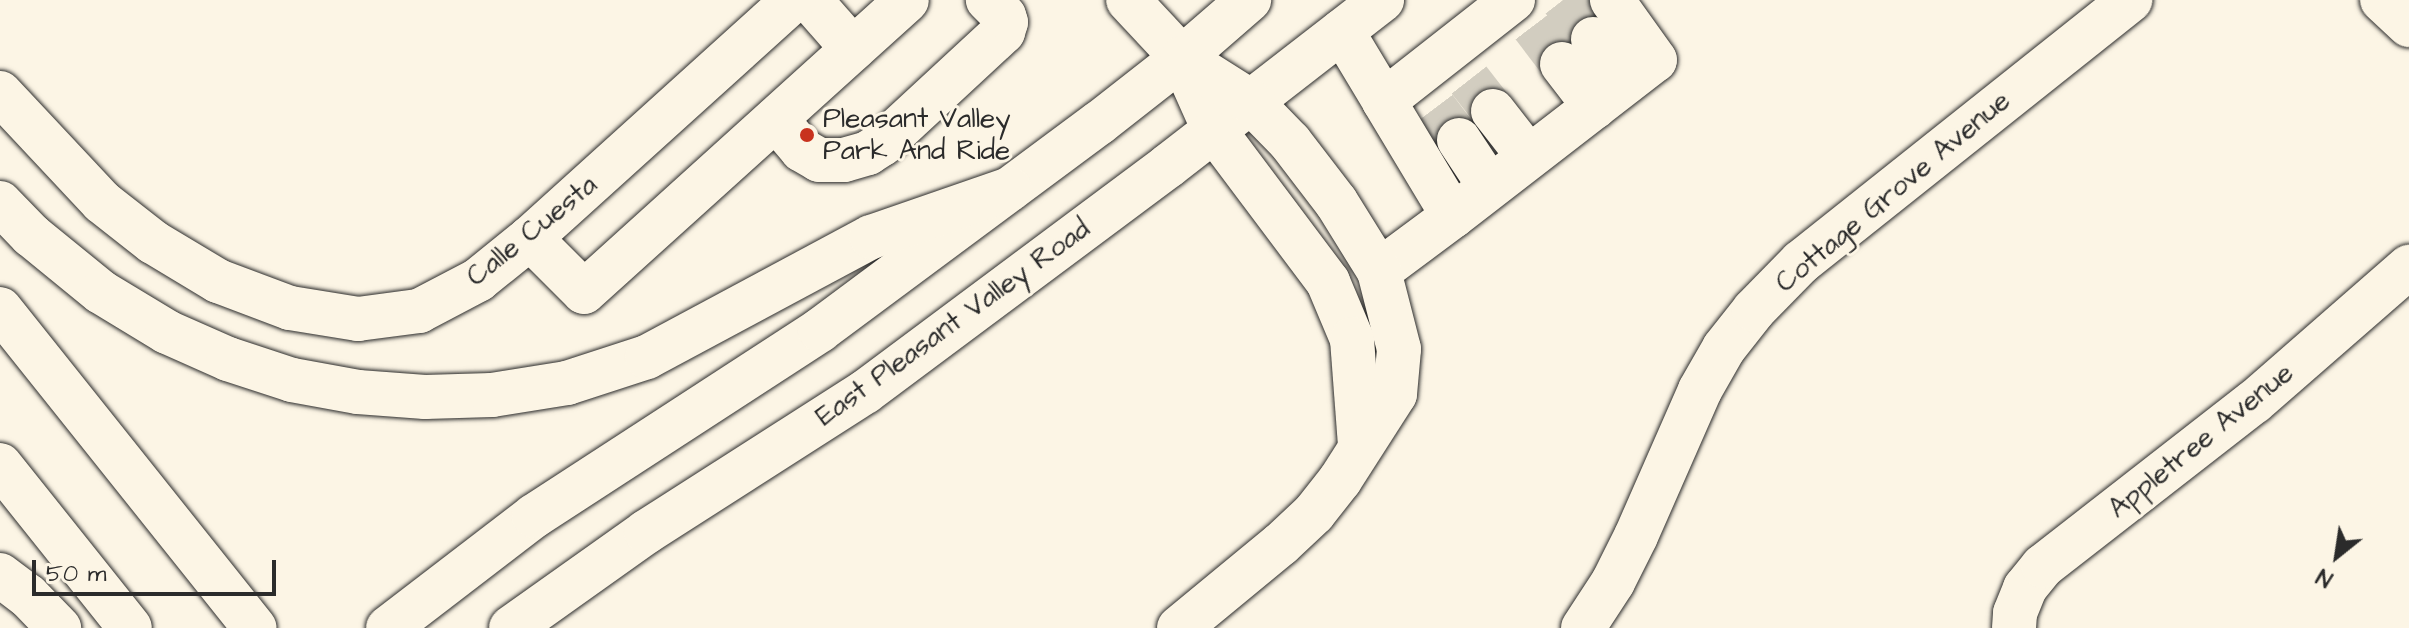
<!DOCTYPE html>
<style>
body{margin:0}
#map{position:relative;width:2409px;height:628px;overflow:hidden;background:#fcf5e5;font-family:"Architects Daughter",sans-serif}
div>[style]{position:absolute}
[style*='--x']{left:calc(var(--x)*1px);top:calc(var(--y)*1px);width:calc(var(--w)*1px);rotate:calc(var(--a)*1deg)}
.minor-tunnel>*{height:44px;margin-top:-22px;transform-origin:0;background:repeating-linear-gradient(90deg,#d2cdc0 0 44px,transparent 0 66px)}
.roads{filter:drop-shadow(0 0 2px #2b2b2b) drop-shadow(0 0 2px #2b2b2b)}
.minor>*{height:44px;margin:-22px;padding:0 22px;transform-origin:22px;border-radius:22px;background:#fcf5e5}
.major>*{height:44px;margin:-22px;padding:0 22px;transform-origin:22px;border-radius:22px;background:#fcf5e5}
.highway>*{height:44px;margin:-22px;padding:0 22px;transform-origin:22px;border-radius:22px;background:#fcf5e5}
.dots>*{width:22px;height:22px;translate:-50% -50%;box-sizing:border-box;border:4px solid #fcf5e5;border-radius:50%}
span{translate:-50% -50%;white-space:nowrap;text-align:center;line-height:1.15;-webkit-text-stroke:6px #fcf5e5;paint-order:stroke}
.poi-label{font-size:28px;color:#2b2b2b}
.left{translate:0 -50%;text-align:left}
.street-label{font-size:28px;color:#2b2b2b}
.north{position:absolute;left:2297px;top:516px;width:80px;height:80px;-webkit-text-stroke:6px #fcf5e5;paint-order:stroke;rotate:210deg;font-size:22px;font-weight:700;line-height:32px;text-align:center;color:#2b2b2b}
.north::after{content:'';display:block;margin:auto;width:28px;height:36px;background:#2b2b2b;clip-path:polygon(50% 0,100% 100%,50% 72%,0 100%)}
.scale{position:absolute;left:32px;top:560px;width:244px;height:36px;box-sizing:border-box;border:4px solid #2b2b2b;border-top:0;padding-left:10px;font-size:24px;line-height:28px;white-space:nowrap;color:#2b2b2b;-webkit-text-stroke:6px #fcf5e5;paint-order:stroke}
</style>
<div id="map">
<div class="minor-tunnel">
<i style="--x:1563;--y:0;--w:49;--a:52.4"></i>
<i style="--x:1533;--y:26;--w:48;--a:52.7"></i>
<i style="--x:1469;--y:80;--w:39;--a:52"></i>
<i style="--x:1435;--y:108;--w:40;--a:53"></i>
</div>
<div class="roads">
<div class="minor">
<i style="--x:810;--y:0;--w:65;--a:48.7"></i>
<i style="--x:1128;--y:0;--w:79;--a:47"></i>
<i style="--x:2382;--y:0;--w:37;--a:43"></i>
<i style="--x:1342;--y:31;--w:82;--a:59"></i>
<i style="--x:1384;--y:101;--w:164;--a:-38.1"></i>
<i style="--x:1593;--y:39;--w:54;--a:54"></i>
<i style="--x:1562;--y:64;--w:54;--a:52.5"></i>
<i style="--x:0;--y:93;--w:149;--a:46.9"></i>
<i style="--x:102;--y:202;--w:65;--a:38.1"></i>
<i style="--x:153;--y:242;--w:76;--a:31"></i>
<i style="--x:218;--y:281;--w:77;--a:20.6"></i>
<i style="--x:290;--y:308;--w:69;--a:9.2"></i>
<i style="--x:358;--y:319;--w:62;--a:-7.5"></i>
<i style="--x:419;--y:311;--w:67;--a:-27.7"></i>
<i style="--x:478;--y:280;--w:67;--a:-38.9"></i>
<i style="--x:530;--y:238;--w:355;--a:-42.1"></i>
<i style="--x:1493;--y:111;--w:58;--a:52"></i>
<i style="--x:776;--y:119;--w:40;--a:50"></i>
<i style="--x:802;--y:150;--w:20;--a:30"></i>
<i style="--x:819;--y:160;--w:25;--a:0"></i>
<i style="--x:844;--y:160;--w:25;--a:-16"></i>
<i style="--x:868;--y:153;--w:17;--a:-33"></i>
<i style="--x:882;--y:144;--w:165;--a:-42.8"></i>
<i style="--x:1003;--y:32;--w:10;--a:-73"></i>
<i style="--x:1006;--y:22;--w:6;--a:-108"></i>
<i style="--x:1004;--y:16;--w:23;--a:-135"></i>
<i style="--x:1459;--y:140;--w:56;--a:56.6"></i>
<i style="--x:1453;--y:216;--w:255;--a:-37.7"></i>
<i style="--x:1655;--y:60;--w:74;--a:-125.6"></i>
<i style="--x:530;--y:238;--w:76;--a:45"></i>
<i style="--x:584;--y:292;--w:435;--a:-42.1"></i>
<i style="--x:1379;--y:271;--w:92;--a:-36.6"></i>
<i style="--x:1453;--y:216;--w:134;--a:-121"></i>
<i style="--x:1583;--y:628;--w:55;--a:-56.9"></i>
<i style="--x:1613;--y:582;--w:51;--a:-63.4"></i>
<i style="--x:1636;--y:536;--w:159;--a:-66.3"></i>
<i style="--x:1700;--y:390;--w:48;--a:-60.3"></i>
<i style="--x:1724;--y:348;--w:48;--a:-51.7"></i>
<i style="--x:1754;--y:310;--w:67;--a:-45.6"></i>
<i style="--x:1801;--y:262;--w:421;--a:-38.5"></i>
<i style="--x:2014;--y:628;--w:15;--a:-86"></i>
<i style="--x:2015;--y:613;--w:27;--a:-68"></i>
<i style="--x:2025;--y:588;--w:28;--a:-51"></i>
<i style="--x:2043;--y:566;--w:267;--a:-37.9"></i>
<i style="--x:2254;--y:402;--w:206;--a:-41.1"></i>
</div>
<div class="major">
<i style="--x:388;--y:628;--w:184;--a:-37.5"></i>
<i style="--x:534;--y:516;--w:341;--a:-33"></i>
<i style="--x:820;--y:330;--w:347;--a:-36.6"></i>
<i style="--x:1099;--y:123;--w:105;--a:-38.1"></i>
<i style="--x:1182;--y:58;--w:89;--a:-40.9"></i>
<i style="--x:511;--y:628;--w:166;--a:-35.4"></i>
<i style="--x:646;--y:532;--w:260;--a:-32.6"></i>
<i style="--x:865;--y:392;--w:378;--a:-36.7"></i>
<i style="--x:1168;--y:166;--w:271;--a:-37.8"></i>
</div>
<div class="highway">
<i style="--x:1182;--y:58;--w:79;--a:66"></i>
<i style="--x:1214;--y:130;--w:190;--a:53.1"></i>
<i style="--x:1328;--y:282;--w:62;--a:67.2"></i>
<i style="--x:1352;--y:339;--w:107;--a:85.7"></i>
<i style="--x:0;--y:203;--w:45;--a:45.9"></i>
<i style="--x:31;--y:235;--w:90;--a:39.2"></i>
<i style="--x:101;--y:292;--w:77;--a:31.2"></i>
<i style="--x:167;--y:332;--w:67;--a:23.9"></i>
<i style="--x:228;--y:359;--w:67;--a:18.2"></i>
<i style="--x:292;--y:380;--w:67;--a:10.3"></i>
<i style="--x:358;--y:392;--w:67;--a:4.3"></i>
<i style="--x:425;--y:397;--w:67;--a:-1.7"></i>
<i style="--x:492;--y:395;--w:76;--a:-9.1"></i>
<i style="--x:567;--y:383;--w:84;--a:-18"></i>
<i style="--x:647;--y:357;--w:254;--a:-28.2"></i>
<i style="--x:871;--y:237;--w:147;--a:-19.1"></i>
<i style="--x:0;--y:309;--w:408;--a:51.4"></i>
<i style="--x:0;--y:465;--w:208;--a:51.4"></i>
<i style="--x:0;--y:575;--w:35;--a:37"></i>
<i style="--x:28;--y:596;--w:45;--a:45.9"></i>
<i style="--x:1179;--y:628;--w:132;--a:-39.5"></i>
<i style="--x:1281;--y:544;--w:45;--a:-43.2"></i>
<i style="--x:1314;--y:513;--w:42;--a:-51.8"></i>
<i style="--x:1340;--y:480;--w:102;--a:-57.4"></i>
<i style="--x:1395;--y:394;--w:45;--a:-84.9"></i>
<i style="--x:1399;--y:349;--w:81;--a:-104.4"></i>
<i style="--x:1379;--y:271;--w:81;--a:-121.9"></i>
<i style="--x:1336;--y:202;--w:76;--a:-127.5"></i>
<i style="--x:1290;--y:142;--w:57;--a:-134.3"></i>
<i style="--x:1250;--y:101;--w:80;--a:-147.7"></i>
</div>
</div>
<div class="dots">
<i style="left:807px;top:135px;background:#c8321e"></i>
</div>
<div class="poi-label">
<span class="left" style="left:823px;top:135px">Pleasant Valley<br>Park And Ride</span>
</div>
<div class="street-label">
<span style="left:1893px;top:192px;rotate:-40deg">Cottage Grove Avenue</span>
<span style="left:532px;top:231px;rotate:-39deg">Calle Cuesta</span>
<span style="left:953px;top:323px;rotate:-36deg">East Pleasant Valley Road</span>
<span style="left:2201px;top:441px;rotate:-39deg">Appletree Avenue</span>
</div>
<div class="north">N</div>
<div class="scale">50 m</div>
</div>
